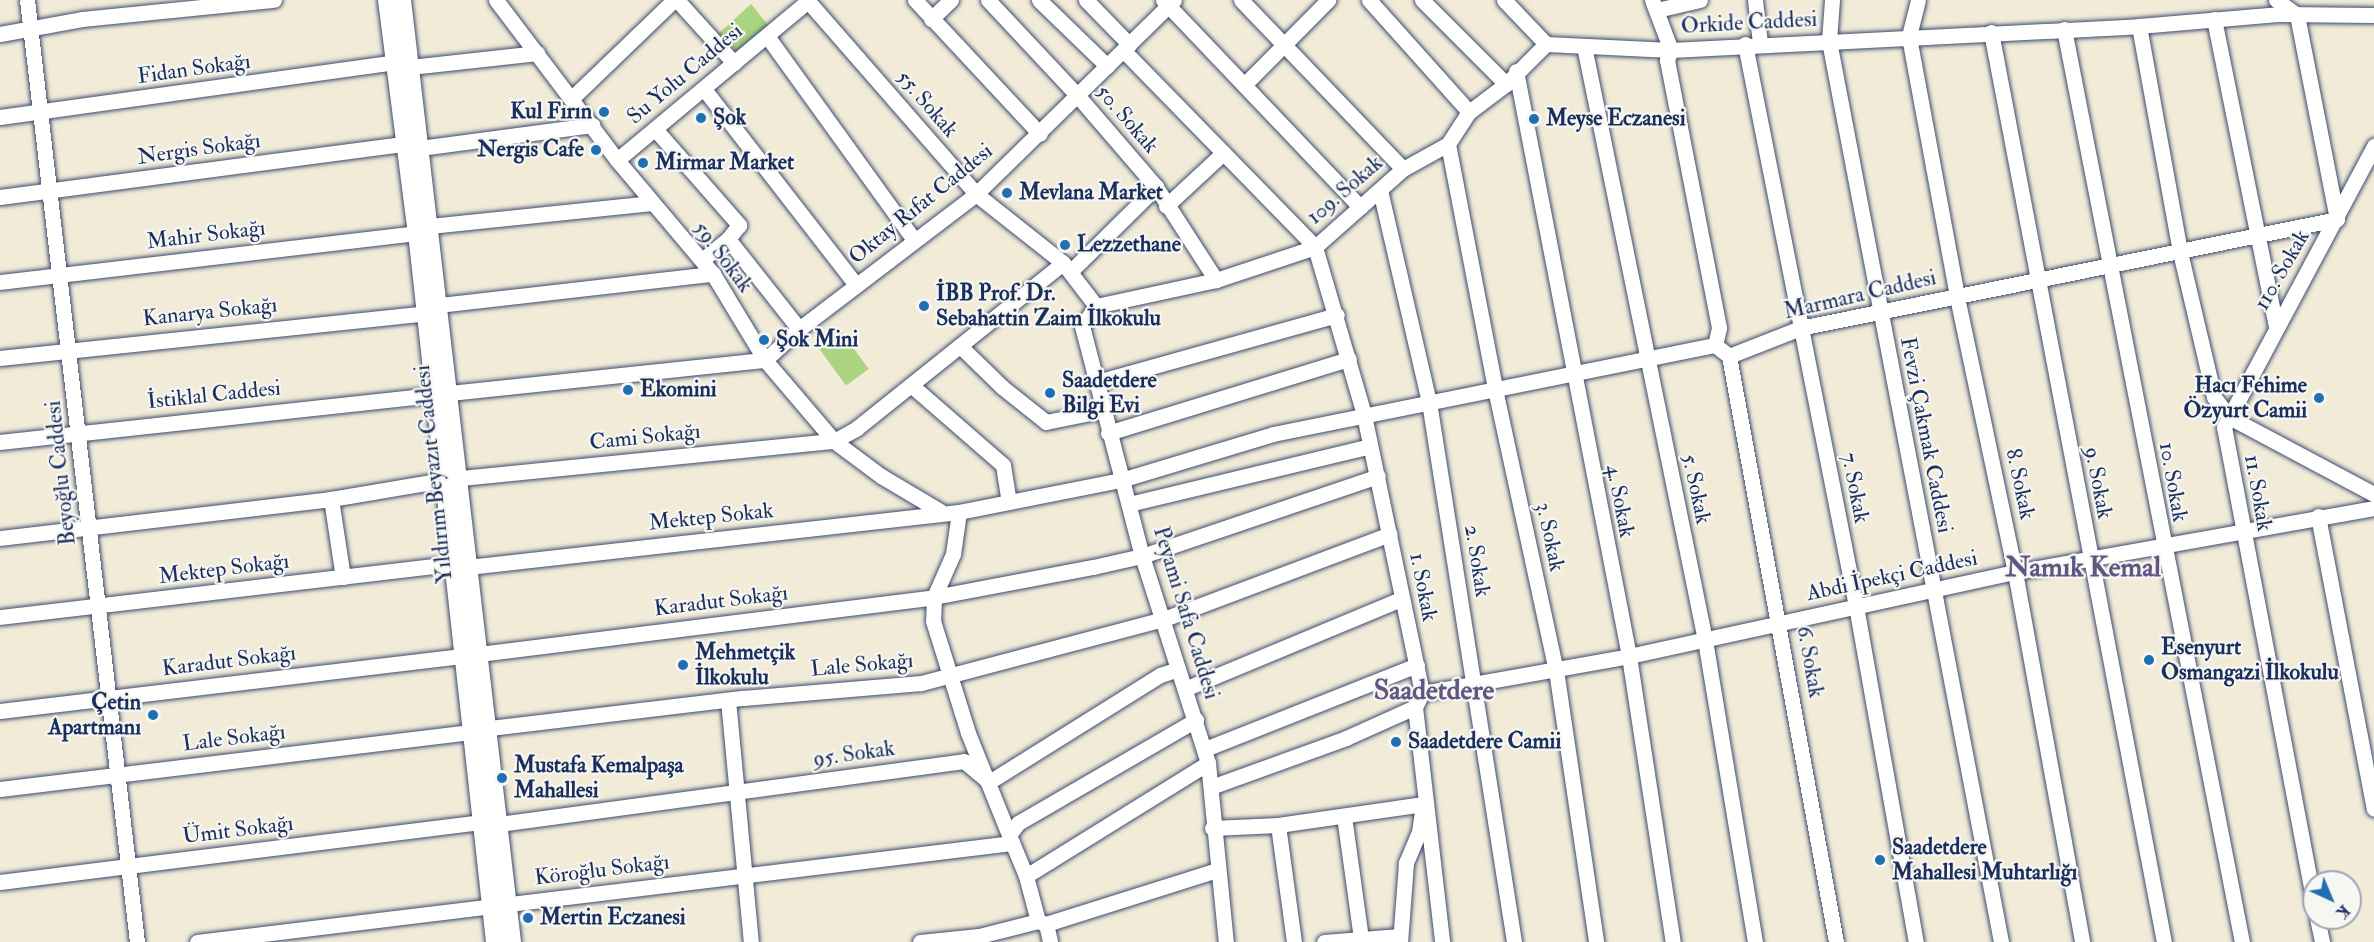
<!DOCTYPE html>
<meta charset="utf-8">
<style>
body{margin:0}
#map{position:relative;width:2374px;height:942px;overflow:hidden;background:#f1ebd8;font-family:"IM FELL Double Pica",serif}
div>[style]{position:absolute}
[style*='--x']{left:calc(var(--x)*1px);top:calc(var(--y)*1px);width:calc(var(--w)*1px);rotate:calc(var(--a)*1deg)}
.green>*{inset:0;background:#aad47f;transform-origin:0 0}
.roads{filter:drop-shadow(0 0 2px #3b4b70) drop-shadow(0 0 2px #3b4b70)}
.minor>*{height:15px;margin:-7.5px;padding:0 7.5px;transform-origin:7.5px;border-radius:7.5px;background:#fff}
.major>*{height:18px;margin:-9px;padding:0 9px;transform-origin:9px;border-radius:9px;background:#fff}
.dots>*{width:16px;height:16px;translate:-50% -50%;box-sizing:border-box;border:3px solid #f6f6f2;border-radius:50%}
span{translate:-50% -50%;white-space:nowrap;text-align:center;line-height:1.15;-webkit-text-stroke:4.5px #f6f6f2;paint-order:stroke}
.street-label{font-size:22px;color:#1b2f5e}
.poi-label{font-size:22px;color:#1b2f5e;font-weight:700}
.right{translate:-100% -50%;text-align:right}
.left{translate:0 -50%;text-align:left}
.district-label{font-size:28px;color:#605583;font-weight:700}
.north{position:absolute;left:2302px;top:870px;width:60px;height:60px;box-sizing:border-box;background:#f6f6f2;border:2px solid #9ea6b7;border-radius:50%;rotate:136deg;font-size:16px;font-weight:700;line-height:24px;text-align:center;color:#1b2f5e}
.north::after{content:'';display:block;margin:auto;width:21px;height:27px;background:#1f6fb2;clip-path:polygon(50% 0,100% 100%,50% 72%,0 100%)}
</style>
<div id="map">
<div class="green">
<i style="clip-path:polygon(751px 4px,768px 25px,738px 54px,727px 39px,723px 41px,717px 35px)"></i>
<i style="left:841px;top:331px;width:47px;height:28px;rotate:54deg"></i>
</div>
<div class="roads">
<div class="minor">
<i style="--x:27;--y:0;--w:948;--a:83.34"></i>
<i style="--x:496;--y:0;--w:201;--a:52.9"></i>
<i style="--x:617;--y:160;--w:149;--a:49.9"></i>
<i style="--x:713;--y:274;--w:100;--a:58.8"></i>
<i style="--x:765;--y:360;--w:106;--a:49.6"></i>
<i style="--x:834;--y:441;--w:59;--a:36.7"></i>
<i style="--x:881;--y:476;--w:69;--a:30.7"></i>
<i style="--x:677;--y:0;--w:85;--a:47.9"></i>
<i style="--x:807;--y:0;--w:257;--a:48.9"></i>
<i style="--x:976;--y:194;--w:111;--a:38.4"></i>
<i style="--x:1063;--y:263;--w:54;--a:52.5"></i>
<i style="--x:915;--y:0;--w:183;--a:47"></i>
<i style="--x:988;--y:0;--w:130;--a:46.9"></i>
<i style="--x:1077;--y:95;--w:121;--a:49.3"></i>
<i style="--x:1156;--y:187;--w:111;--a:57.2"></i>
<i style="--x:1039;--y:0;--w:95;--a:44.1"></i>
<i style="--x:1086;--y:0;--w:62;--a:45.7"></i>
<i style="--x:1163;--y:0;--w:286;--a:46.4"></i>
<i style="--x:1241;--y:0;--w:234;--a:46.2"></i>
<i style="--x:1369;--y:0;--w:150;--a:48.2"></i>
<i style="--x:1422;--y:0;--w:119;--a:45"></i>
<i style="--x:1504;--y:0;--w:61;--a:46.3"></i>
<i style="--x:1546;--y:44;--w:125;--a:2.7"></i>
<i style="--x:1671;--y:50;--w:469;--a:-2.9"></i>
<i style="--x:2139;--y:26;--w:142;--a:-4.9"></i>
<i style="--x:2280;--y:14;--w:94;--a:0.6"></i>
<i style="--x:1652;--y:0;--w:53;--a:69.2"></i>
<i style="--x:1671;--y:50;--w:11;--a:112"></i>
<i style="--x:1667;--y:60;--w:273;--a:79"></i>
<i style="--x:1719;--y:328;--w:17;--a:103"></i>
<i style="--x:1755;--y:0;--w:43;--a:83.4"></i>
<i style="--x:1832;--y:0;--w:41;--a:94.2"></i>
<i style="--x:1829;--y:41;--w:917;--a:79.19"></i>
<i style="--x:1918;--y:0;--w:38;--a:104"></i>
<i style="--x:1909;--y:37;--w:264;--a:79.5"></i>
<i style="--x:1957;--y:297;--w:281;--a:78.1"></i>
<i style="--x:2015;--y:572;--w:376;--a:79.7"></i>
<i style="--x:1657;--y:10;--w:44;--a:-13.1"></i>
<i style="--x:931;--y:19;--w:28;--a:-44"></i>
<i style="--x:2214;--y:19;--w:313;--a:78.6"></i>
<i style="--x:2139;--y:26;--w:230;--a:79.7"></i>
<i style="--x:2180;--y:252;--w:149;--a:76.8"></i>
<i style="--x:2214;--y:397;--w:25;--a:53"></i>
<i style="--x:2229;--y:417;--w:164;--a:28"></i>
<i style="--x:2064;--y:29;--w:930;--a:78.97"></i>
<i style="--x:1991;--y:32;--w:926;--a:79.24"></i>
<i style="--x:0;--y:34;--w:83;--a:-10.4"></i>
<i style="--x:82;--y:19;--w:193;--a:-5.7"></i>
<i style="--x:767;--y:36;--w:251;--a:54.2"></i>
<i style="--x:1745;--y:44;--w:573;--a:78.83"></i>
<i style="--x:1856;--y:606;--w:341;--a:79.9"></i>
<i style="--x:1584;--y:46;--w:606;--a:78.49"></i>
<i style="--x:1705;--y:640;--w:306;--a:80.6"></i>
<i style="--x:1123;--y:50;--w:275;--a:45.7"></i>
<i style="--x:1315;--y:247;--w:175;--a:73.7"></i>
<i style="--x:1364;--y:415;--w:284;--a:78.2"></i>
<i style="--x:1422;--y:693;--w:16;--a:117"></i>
<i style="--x:1415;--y:707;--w:237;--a:83.4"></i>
<i style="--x:411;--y:67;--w:127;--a:-6.3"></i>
<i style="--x:1516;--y:71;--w:596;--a:79.07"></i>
<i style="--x:1629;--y:656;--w:289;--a:81.3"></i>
<i style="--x:1244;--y:85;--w:120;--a:-45.3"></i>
<i style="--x:704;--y:89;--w:248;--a:52.2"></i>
<i style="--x:571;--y:99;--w:143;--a:-43.9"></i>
<i style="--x:0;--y:117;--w:399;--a:-7.9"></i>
<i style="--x:655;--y:129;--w:128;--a:48.8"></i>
<i style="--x:739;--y:225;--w:18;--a:128"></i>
<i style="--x:728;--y:239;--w:115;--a:51.7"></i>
<i style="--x:1448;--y:144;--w:249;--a:79.1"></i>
<i style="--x:1495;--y:389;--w:288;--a:77.8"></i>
<i style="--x:1556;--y:670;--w:275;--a:81.6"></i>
<i style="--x:420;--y:148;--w:174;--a:-7.6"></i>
<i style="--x:617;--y:160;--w:250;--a:-39.8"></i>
<i style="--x:1380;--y:190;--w:218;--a:77"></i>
<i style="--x:1429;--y:402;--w:547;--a:81.05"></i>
<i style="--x:0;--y:197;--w:408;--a:-7.5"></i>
<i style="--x:1166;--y:206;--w:78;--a:-42.9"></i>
<i style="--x:430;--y:226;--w:223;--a:-5.9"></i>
<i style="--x:702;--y:260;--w:33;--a:-39"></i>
<i style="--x:1071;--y:271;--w:120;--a:-44.7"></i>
<i style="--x:0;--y:282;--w:420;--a:-6.7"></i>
<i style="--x:439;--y:305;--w:276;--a:-6.5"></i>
<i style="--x:1096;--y:306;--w:24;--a:125"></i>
<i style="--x:1082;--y:326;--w:238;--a:75.4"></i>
<i style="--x:1142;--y:556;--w:217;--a:72.3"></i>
<i style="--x:1208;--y:763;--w:180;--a:84.3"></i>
<i style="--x:1096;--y:306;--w:123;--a:-12.2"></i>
<i style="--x:1216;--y:280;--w:104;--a:-18.4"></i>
<i style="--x:1315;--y:247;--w:118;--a:-41.6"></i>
<i style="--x:1403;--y:169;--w:51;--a:-29.1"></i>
<i style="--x:1448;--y:144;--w:38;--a:-57"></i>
<i style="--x:1469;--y:112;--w:46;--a:-37.1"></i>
<i style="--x:1506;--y:84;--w:57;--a:-45"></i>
<i style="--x:960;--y:346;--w:59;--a:44.3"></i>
<i style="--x:1002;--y:387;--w:56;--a:38.5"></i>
<i style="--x:1046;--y:422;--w:59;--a:-11.7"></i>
<i style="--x:1729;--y:356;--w:596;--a:79.65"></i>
<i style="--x:0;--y:358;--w:428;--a:-6"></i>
<i style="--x:765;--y:360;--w:46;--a:-42.4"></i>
<i style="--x:799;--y:329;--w:223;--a:-37.3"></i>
<i style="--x:976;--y:194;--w:277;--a:-44.4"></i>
<i style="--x:1097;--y:382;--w:249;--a:-15.6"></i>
<i style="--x:911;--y:385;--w:122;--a:41"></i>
<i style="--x:1003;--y:465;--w:37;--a:81"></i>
<i style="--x:450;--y:393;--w:317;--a:-6"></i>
<i style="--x:1108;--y:433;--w:252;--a:-17.1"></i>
<i style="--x:0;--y:442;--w:437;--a:-6.2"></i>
<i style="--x:461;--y:478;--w:375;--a:-5.7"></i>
<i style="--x:834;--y:441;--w:26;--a:-29"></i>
<i style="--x:857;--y:428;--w:264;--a:-38.7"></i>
<i style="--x:331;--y:499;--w:79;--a:81.3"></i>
<i style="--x:1129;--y:504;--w:248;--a:-13.5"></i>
<i style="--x:959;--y:512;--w:42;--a:98.1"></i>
<i style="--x:953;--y:554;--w:47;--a:113.8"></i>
<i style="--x:934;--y:597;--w:24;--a:92"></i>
<i style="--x:933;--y:621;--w:117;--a:72.6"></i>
<i style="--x:968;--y:733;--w:110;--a:68.1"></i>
<i style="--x:2318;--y:516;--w:298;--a:79.2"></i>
<i style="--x:0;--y:538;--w:333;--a:-6.7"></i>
<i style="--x:331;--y:499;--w:114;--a:-9.6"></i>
<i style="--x:468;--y:567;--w:494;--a:-6.4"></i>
<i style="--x:959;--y:512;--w:165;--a:-11.2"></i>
<i style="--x:1121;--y:480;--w:159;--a:-16.8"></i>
<i style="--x:1273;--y:434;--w:451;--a:-11.4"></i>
<i style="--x:1715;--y:345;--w:18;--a:38"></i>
<i style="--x:1729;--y:356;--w:76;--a:-21.5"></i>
<i style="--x:1800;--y:328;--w:548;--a:-11.47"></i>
<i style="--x:2337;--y:219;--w:208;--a:-101.1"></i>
<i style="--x:2297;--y:15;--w:26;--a:-144"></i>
<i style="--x:0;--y:617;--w:457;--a:-6.7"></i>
<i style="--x:479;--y:654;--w:459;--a:-7.1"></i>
<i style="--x:934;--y:597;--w:162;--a:-10.7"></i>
<i style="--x:1093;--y:567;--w:50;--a:-12.7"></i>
<i style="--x:1142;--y:556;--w:249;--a:-18.7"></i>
<i style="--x:1187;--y:688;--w:232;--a:-22.6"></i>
<i style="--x:1422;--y:693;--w:210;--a:-10.1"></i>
<i style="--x:1629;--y:656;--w:395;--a:-12.3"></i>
<i style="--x:2015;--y:572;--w:365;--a:-10.1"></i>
<i style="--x:728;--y:700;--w:243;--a:84.6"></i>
<i style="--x:0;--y:711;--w:467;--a:-6.8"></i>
<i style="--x:490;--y:728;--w:255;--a:-6.8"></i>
<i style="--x:743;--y:698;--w:179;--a:-4.8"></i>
<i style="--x:921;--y:683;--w:251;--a:-14.8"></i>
<i style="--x:1164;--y:619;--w:241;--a:-20.6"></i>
<i style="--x:1205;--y:749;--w:228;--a:-21.6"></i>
<i style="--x:1211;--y:787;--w:144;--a:-19.9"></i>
<i style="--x:1346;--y:738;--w:76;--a:-24.2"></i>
<i style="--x:0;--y:789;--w:476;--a:-6.9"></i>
<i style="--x:1344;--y:816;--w:124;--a:82.1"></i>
<i style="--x:499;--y:824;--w:469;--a:-7.7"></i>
<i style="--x:964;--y:761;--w:33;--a:40"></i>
<i style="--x:989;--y:782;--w:202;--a:-32"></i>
<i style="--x:1160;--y:675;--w:19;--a:-18"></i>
<i style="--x:1278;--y:825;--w:118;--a:82.2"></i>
<i style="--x:1212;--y:828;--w:66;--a:-2.6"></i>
<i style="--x:1278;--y:825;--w:147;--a:-8.2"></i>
<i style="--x:1423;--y:804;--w:28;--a:98"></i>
<i style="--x:1419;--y:832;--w:34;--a:113"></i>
<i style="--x:1406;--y:863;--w:79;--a:94.3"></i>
<i style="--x:1026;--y:876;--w:214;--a:-31.8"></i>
<i style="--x:0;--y:882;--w:486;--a:-7.1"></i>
<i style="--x:2314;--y:903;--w:484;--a:-100.7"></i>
<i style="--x:2224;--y:427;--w:319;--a:-61.9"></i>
<i style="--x:2317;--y:918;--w:25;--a:78"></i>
<i style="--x:1038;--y:921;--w:47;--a:-104.9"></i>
<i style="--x:1026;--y:876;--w:44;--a:-112.5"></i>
<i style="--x:1009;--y:835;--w:15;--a:-53"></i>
<i style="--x:1018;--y:823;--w:206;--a:-30.1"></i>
<i style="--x:1046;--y:924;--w:18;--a:77"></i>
<i style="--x:197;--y:942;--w:821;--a:-6.93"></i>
<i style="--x:920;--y:942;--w:59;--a:-5.8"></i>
<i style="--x:979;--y:936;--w:61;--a:-14.3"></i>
<i style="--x:1038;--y:921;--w:9;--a:21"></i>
<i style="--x:1046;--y:924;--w:179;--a:-17.5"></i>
<i style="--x:1324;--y:942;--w:76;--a:-4.5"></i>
</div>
<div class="major">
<i style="--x:387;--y:0;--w:235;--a:82.7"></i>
<i style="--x:417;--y:233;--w:713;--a:83.72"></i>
<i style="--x:402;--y:0;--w:948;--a:83.34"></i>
</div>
</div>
<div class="dots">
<i style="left:604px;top:112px;background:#1f6fb2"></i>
<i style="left:701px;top:118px;background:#1f6fb2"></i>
<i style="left:1534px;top:119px;background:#1f6fb2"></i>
<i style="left:596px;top:150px;background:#1f6fb2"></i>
<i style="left:643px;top:163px;background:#1f6fb2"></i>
<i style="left:1007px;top:193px;background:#1f6fb2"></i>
<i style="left:1065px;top:245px;background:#1f6fb2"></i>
<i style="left:924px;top:306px;background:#1f6fb2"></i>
<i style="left:764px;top:340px;background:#1f6fb2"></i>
<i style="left:628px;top:390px;background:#1f6fb2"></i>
<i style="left:1050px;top:393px;background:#1f6fb2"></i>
<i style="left:2319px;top:398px;background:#1f6fb2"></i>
<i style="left:2149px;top:660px;background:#1f6fb2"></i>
<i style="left:683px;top:665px;background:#1f6fb2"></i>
<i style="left:153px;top:715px;background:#1f6fb2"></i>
<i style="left:1396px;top:742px;background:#1f6fb2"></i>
<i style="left:502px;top:778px;background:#1f6fb2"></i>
<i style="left:1880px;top:860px;background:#1f6fb2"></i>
<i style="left:528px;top:918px;background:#1f6fb2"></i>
</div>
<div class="street-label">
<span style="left:1749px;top:23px;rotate:-3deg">Orkide Caddesi</span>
<span style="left:194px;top:69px;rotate:-8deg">Fidan Sokağı</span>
<span style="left:685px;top:74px;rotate:-40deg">Su Yolu Caddesi</span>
<span style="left:927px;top:104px;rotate:49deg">55. Sokak</span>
<span style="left:1127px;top:119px;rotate:49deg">50. Sokak</span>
<span style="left:199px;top:149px;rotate:-8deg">Nergis Sokağı</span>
<span style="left:1345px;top:190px;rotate:-41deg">109. Sokak</span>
<span style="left:921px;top:204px;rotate:-39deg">Oktay Rıfat Caddesi</span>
<span style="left:206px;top:235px;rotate:-7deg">Mahir Sokağı</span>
<span style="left:723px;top:257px;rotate:53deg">59. Sokak</span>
<span style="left:2282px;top:270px;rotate:-60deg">110. Sokak</span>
<span style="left:1860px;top:295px;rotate:-13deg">Marmara Caddesi</span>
<span style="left:210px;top:312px;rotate:-6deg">Kanarya Sokağı</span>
<span style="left:214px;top:395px;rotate:-6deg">İstiklal Caddesi</span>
<span style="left:1926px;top:435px;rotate:79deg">Fevzi Çakmak Caddesi</span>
<span style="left:645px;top:437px;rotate:-6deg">Cami Sokağı</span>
<span style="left:61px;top:473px;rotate:-96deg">Beyoğlu Caddesi</span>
<span style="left:434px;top:474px;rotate:-96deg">Yıldırım Beyazıt Caddesi</span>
<span style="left:2173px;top:482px;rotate:80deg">10. Sokak</span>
<span style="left:2098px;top:483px;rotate:79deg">9. Sokak</span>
<span style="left:2020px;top:484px;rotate:78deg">8. Sokak</span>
<span style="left:1855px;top:488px;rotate:79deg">7. Sokak</span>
<span style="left:1696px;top:489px;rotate:78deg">5. Sokak</span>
<span style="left:2258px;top:493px;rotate:80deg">11. Sokak</span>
<span style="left:1620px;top:501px;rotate:79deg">4. Sokak</span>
<span style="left:711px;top:517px;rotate:-6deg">Mektep Sokak</span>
<span style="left:1550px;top:537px;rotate:78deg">3. Sokak</span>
<span style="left:1477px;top:561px;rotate:81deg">2. Sokak</span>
<span style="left:224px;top:569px;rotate:-7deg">Mektep Sokağı</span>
<span style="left:1892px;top:576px;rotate:-12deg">Abdi İpekçi Caddesi</span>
<span style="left:1423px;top:587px;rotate:79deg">1. Sokak</span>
<span style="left:721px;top:601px;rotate:-7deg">Karadut Sokağı</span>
<span style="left:1186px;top:613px;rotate:73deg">Peyami Safa Caddesi</span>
<span style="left:229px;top:661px;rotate:-7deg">Karadut Sokağı</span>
<span style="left:1810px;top:662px;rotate:80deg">6. Sokak</span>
<span style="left:862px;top:665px;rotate:-5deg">Lale Sokağı</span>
<span style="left:234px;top:738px;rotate:-7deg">Lale Sokağı</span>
<span style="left:854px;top:754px;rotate:-8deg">95. Sokak</span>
<span style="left:238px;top:830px;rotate:-7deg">Ümit Sokağı</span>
<span style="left:602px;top:870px;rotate:-7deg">Köroğlu Sokağı</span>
</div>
<div class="poi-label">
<span class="right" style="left:592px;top:112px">Kul Fırın</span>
<span class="left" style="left:713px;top:118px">Şok</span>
<span class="left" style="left:1546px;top:119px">Meyse Eczanesi</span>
<span class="right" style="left:584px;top:150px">Nergis Cafe</span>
<span class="left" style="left:655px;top:163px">Mirmar Market</span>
<span class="left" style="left:1019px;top:193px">Mevlana Market</span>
<span class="left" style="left:1077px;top:245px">Lezzethane</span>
<span class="left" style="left:936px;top:306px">İBB Prof. Dr.<br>Sebahattin Zaim İlkokulu</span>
<span class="left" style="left:776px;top:340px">Şok Mini</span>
<span class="left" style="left:1062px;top:393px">Saadetdere<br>Bilgi Evi</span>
<span class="right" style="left:2307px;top:398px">Hacı Fehime<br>Özyurt Camii</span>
<span class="left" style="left:640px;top:390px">Ekomini</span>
<span class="left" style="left:2161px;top:660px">Esenyurt<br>Osmangazi İlkokulu</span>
<span class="left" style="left:695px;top:665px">Mehmetçik<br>İlkokulu</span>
<span class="right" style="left:141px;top:715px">Çetin<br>Apartmanı</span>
<span class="left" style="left:1408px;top:742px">Saadetdere Camii</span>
<span class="left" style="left:514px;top:778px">Mustafa Kemalpaşa<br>Mahallesi</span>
<span class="left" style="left:1892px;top:860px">Saadetdere<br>Mahallesi Muhtarlığı</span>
<span class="left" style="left:540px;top:918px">Mertin Eczanesi</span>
</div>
<div class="district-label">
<span style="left:2083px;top:568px">Namık Kemal</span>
<span style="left:1434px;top:691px">Saadetdere</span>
</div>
<div class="north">K</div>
</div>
